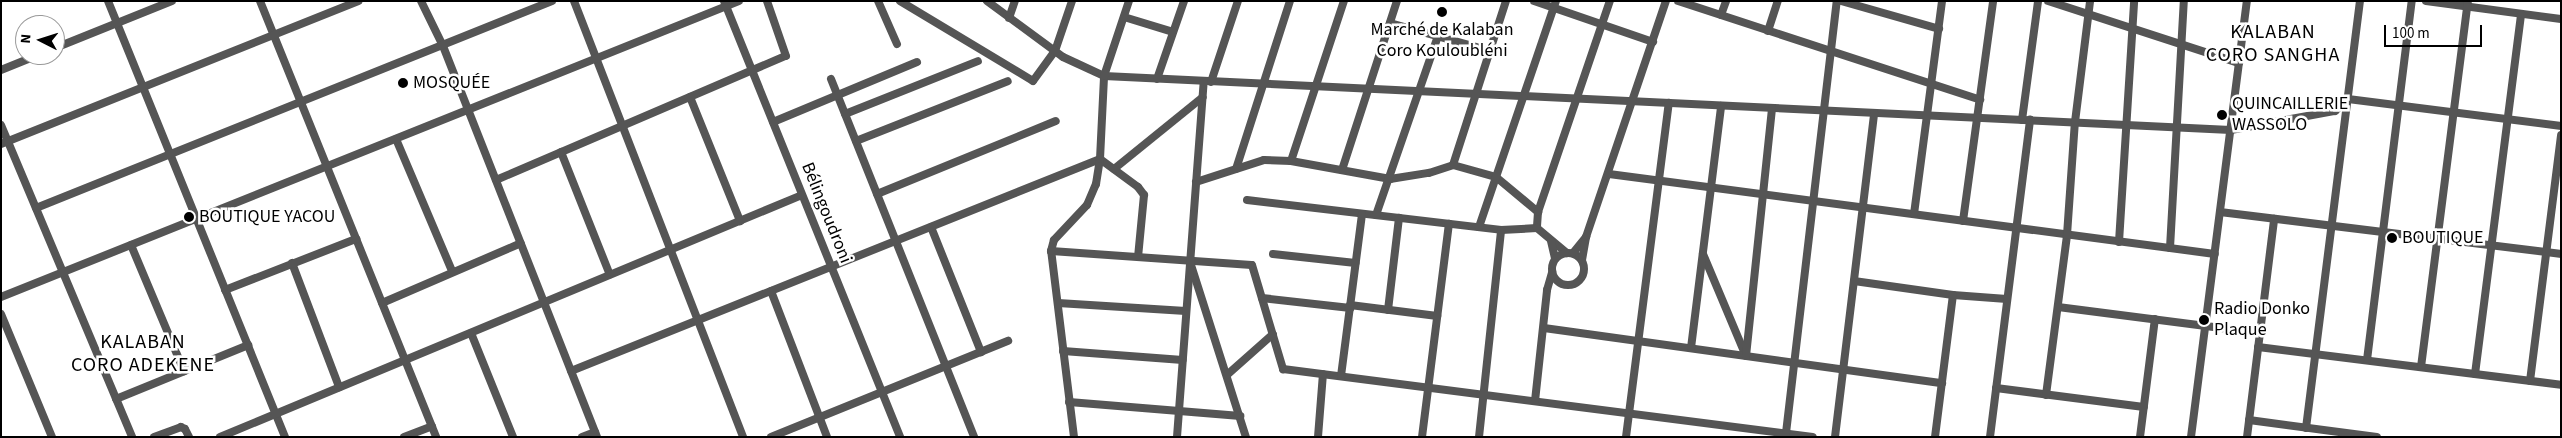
<!DOCTYPE html>
<meta charset="utf-8">
<style>
body{margin:0}
#map{position:relative;width:2562px;height:438px;overflow:hidden;background:#fff;font-family:"Source Sans 3",sans-serif}
div>[style]{position:absolute}
[style*='--x']{left:calc(var(--x)*1px);top:calc(var(--y)*1px);width:calc(var(--w)*1px);rotate:calc(var(--a)*1deg)}
.minor>*{height:8px;margin:-4px;padding:0 4px;transform-origin:4px;border-radius:4px;background:#555}
.minor>.ring{margin:-4px;padding:0;box-sizing:content-box;background:none;border:8px solid #555;border-radius:50%}
.dots>*{width:14px;height:14px;translate:-50% -50%;box-sizing:border-box;border:2px solid #fff;border-radius:50%}
span{translate:-50% -50%;white-space:nowrap;text-align:center;line-height:1.15;-webkit-text-stroke:5px #fff;paint-order:stroke}
.poi-label{font-size:18px;color:#000}
.left{translate:0 -50%;text-align:left}
.street-label{font-size:18px;color:#000}
.quarter-label{font-size:20px;color:#000;letter-spacing:1px}
.frame{position:absolute;inset:0;border:2px solid #000;pointer-events:none}
.north{position:absolute;left:15px;top:15px;width:50px;height:50px;box-sizing:border-box;background:#fff;border:1px solid #999;border-radius:50%;rotate:275deg;font-size:14px;font-weight:700;line-height:20px;text-align:center;color:#000}
.north::after{content:'';display:block;margin:auto;width:18px;height:22px;background:#000;clip-path:polygon(50% 0,100% 100%,50% 72%,0 100%)}
.scale{position:absolute;left:2384px;top:25px;width:98px;height:22px;box-sizing:border-box;border:2px solid #000;border-top:0;padding-left:6px;font-size:15px;line-height:18px;white-space:nowrap;color:#000;-webkit-text-stroke:4px #fff;paint-order:stroke}
</style>
<div id="map">
<div class="minor">
<i style="--x:108;--y:1;--w:471;--a:67.9"></i>
<i style="--x:260;--y:1;--w:470;--a:68"></i>
<i style="--x:421;--y:1;--w:50;--a:63.9"></i>
<i style="--x:443;--y:46;--w:420;--a:68.5"></i>
<i style="--x:574;--y:1;--w:468;--a:68.8"></i>
<i style="--x:724;--y:1;--w:470;--a:68"></i>
<i style="--x:878;--y:1;--w:47;--a:66.2"></i>
<i style="--x:900;--y:1;--w:155;--a:31"></i>
<i style="--x:1033;--y:81;--w:37;--a:-54"></i>
<i style="--x:1055;--y:51;--w:53;--a:-71.2"></i>
<i style="--x:987;--y:1;--w:94;--a:36.4"></i>
<i style="--x:1063;--y:57;--w:45;--a:24.9"></i>
<i style="--x:1104;--y:76;--w:1128;--a:2.74"></i>
<i style="--x:2231;--y:130;--w:106;--a:-10.4"></i>
<i style="--x:2335;--y:111;--w:18;--a:-43"></i>
<i style="--x:2348;--y:99;--w:215;--a:7.2"></i>
<i style="--x:1534;--y:1;--w:126;--a:19"></i>
<i style="--x:1678;--y:1;--w:318;--a:18.1"></i>
<i style="--x:1841;--y:1;--w:102;--a:15.9"></i>
<i style="--x:2048;--y:1;--w:201;--a:18"></i>
<i style="--x:2426;--y:1;--w:136;--a:7.6"></i>
<i style="--x:1721;--y:15;--w:15;--a:-70"></i>
<i style="--x:1124;--y:17;--w:51;--a:17"></i>
<i style="--x:1009;--y:18;--w:18;--a:-71"></i>
<i style="--x:1390;--y:23;--w:104;--a:15.6"></i>
<i style="--x:1768;--y:31;--w:32;--a:-72"></i>
<i style="--x:55;--y:48;--w:126;--a:-21.9"></i>
<i style="--x:1;--y:70;--w:40;--a:-22"></i>
<i style="--x:831;--y:79;--w:386;--a:68.2"></i>
<i style="--x:1157;--y:79;--w:83;--a:-70.9"></i>
<i style="--x:1211;--y:82;--w:85;--a:-71.6"></i>
<i style="--x:690;--y:97;--w:134;--a:68"></i>
<i style="--x:845;--y:114;--w:143;--a:-21.7"></i>
<i style="--x:2022;--y:120;--w:120;--a:-82.3"></i>
<i style="--x:773;--y:122;--w:156;--a:-22.6"></i>
<i style="--x:1;--y:125;--w:338;--a:67.2"></i>
<i style="--x:396;--y:139;--w:143;--a:67"></i>
<i style="--x:856;--y:141;--w:163;--a:-21.5"></i>
<i style="--x:1;--y:144;--w:385;--a:-21.8"></i>
<i style="--x:561;--y:152;--w:132;--a:68.3"></i>
<i style="--x:1100;--y:159;--w:47;--a:36.4"></i>
<i style="--x:1138;--y:187;--w:10;--a:53"></i>
<i style="--x:1144;--y:195;--w:62;--a:95.5"></i>
<i style="--x:1291;--y:161;--w:169;--a:-71.7"></i>
<i style="--x:1453;--y:165;--w:172;--a:-72.1"></i>
<i style="--x:1114;--y:169;--w:114;--a:-39"></i>
<i style="--x:1236;--y:169;--w:176;--a:-72.2"></i>
<i style="--x:1342;--y:170;--w:178;--a:-72"></i>
<i style="--x:1609;--y:174;--w:611;--a:7.52"></i>
<i style="--x:496;--y:180;--w:315;--a:-23.2"></i>
<i style="--x:786;--y:56;--w:58;--a:-109.1"></i>
<i style="--x:1196;--y:182;--w:71;--a:-17.9"></i>
<i style="--x:1264;--y:160;--w:27;--a:2"></i>
<i style="--x:1291;--y:161;--w:101;--a:10.3"></i>
<i style="--x:1390;--y:179;--w:39;--a:-9"></i>
<i style="--x:1429;--y:173;--w:25;--a:-18"></i>
<i style="--x:1453;--y:165;--w:45;--a:15.6"></i>
<i style="--x:1496;--y:177;--w:55;--a:39.8"></i>
<i style="--x:1538;--y:212;--w:16;--a:94"></i>
<i style="--x:877;--y:194;--w:193;--a:-22.2"></i>
<i style="--x:1247;--y:200;--w:256;--a:6.7"></i>
<i style="--x:1501;--y:230;--w:36;--a:-3"></i>
<i style="--x:1537;--y:228;--w:39;--a:40"></i>
<i style="--x:36;--y:208;--w:556;--a:-21.86"></i>
<i style="--x:1538;--y:212;--w:223;--a:-71.2"></i>
<i style="--x:2220;--y:212;--w:344;--a:7"></i>
<i style="--x:1914;--y:214;--w:215;--a:-82.5"></i>
<i style="--x:1376;--y:215;--w:189;--a:-70.9"></i>
<i style="--x:1963;--y:221;--w:222;--a:-82.2"></i>
<i style="--x:931;--y:227;--w:135;--a:68.2"></i>
<i style="--x:1479;--y:227;--w:239;--a:-71.2"></i>
<i style="--x:1551;--y:241;--w:18;--a:77"></i>
<i style="--x:2119;--y:242;--w:241;--a:-86.4"></i>
<i style="--x:131;--y:245;--w:137;--a:67.2"></i>
<i style="--x:2170;--y:248;--w:247;--a:-86.8"></i>
<i style="--x:1051;--y:251;--w:201;--a:4"></i>
<i style="--x:1252;--y:265;--w:109;--a:73.4"></i>
<i style="--x:1283;--y:369;--w:534;--a:7.31"></i>
<i class="ring" style="left:1552px;top:253px;width:24px;height:24px"></i>
<i style="--x:1573;--y:253;--w:21;--a:-51"></i>
<i style="--x:1273;--y:254;--w:83;--a:6.2"></i>
<i style="--x:1703;--y:254;--w:108;--a:67.2"></i>
<i style="--x:1582;--y:260;--w:23;--a:-80"></i>
<i style="--x:1586;--y:237;--w:249;--a:-71.3"></i>
<i style="--x:292;--y:263;--w:133;--a:69.2"></i>
<i style="--x:1191;--y:265;--w:181;--a:72.3"></i>
<i style="--x:1854;--y:281;--w:100;--a:8"></i>
<i style="--x:1953;--y:295;--w:54;--a:4.2"></i>
<i style="--x:225;--y:290;--w:141;--a:-21.3"></i>
<i style="--x:771;--y:291;--w:156;--a:69"></i>
<i style="--x:1;--y:297;--w:795;--a:-21.85"></i>
<i style="--x:1262;--y:298;--w:89;--a:6.5"></i>
<i style="--x:382;--y:303;--w:151;--a:-23.3"></i>
<i style="--x:1058;--y:303;--w:128;--a:3.6"></i>
<i style="--x:1350;--y:305;--w:88;--a:7.2"></i>
<i style="--x:2058;--y:307;--w:204;--a:7.3"></i>
<i style="--x:1388;--y:310;--w:93;--a:-83.2"></i>
<i style="--x:1;--y:314;--w:133;--a:67.5"></i>
<i style="--x:1544;--y:328;--w:402;--a:7.9"></i>
<i style="--x:471;--y:333;--w:112;--a:68"></i>
<i style="--x:2258;--y:347;--w:305;--a:7.1"></i>
<i style="--x:1691;--y:348;--w:244;--a:-82.9"></i>
<i style="--x:1063;--y:351;--w:120;--a:4.3"></i>
<i style="--x:1746;--y:356;--w:249;--a:-84"></i>
<i style="--x:2367;--y:360;--w:362;--a:-82.9"></i>
<i style="--x:2421;--y:367;--w:369;--a:-82.7"></i>
<i style="--x:571;--y:371;--w:570;--a:-21.84"></i>
<i style="--x:1228;--y:374;--w:60;--a:-41.6"></i>
<i style="--x:2475;--y:374;--w:363;--a:-82.7"></i>
<i style="--x:1341;--y:376;--w:163;--a:-82.6"></i>
<i style="--x:2530;--y:381;--w:248;--a:-82.8"></i>
<i style="--x:1996;--y:388;--w:149;--a:7.3"></i>
<i style="--x:2046;--y:395;--w:161;--a:-82.5"></i>
<i style="--x:2067;--y:235;--w:113;--a:-86"></i>
<i style="--x:2075;--y:122;--w:122;--a:-82.9"></i>
<i style="--x:116;--y:399;--w:143;--a:-22.2"></i>
<i style="--x:1535;--y:401;--w:112;--a:-83.8"></i>
<i style="--x:1547;--y:290;--w:19;--a:-74"></i>
<i style="--x:1069;--y:402;--w:172;--a:4.7"></i>
<i style="--x:2249;--y:420;--w:129;--a:7.6"></i>
<i style="--x:2306;--y:428;--w:430;--a:-82.8"></i>
<i style="--x:1786;--y:433;--w:435;--a:-83.3"></i>
<i style="--x:154;--y:437;--w:29;--a:-20"></i>
<i style="--x:181;--y:427;--w:4;--a:27"></i>
<i style="--x:185;--y:429;--w:9;--a:63"></i>
<i style="--x:220;--y:437;--w:630;--a:-22.58"></i>
<i style="--x:404;--y:437;--w:30;--a:-21"></i>
<i style="--x:582;--y:437;--w:14;--a:-21"></i>
<i style="--x:771;--y:437;--w:256;--a:-22.1"></i>
<i style="--x:1074;--y:437;--w:187;--a:-97"></i>
<i style="--x:1051;--y:251;--w:11;--a:-75"></i>
<i style="--x:1054;--y:240;--w:48;--a:-46.7"></i>
<i style="--x:1087;--y:205;--w:23;--a:-67"></i>
<i style="--x:1096;--y:184;--w:25;--a:-81"></i>
<i style="--x:1100;--y:159;--w:83;--a:-87.2"></i>
<i style="--x:1104;--y:76;--w:79;--a:-71.6"></i>
<i style="--x:1177;--y:437;--w:357;--a:-85.7"></i>
<i style="--x:1318;--y:437;--w:63;--a:-85.5"></i>
<i style="--x:1422;--y:437;--w:215;--a:-82.8"></i>
<i style="--x:1479;--y:437;--w:208;--a:-83.9"></i>
<i style="--x:1626;--y:437;--w:337;--a:-82.7"></i>
<i style="--x:1835;--y:437;--w:326;--a:-83.1"></i>
<i style="--x:1935;--y:437;--w:143;--a:-82.8"></i>
<i style="--x:1990;--y:437;--w:320;--a:-82.8"></i>
<i style="--x:2140;--y:437;--w:119;--a:-82.8"></i>
<i style="--x:2191;--y:437;--w:440;--a:-82.7"></i>
<i style="--x:2247;--y:437;--w:220;--a:-82.9"></i>
</div>
<div class="dots">
<i style="left:1442px;top:12px;background:#000"></i>
<i style="left:403px;top:83px;background:#000"></i>
<i style="left:2222px;top:115px;background:#000"></i>
<i style="left:189px;top:217px;background:#000"></i>
<i style="left:2392px;top:238px;background:#000"></i>
<i style="left:2204px;top:320px;background:#000"></i>
</div>
<div class="poi-label">
<span style="left:1442px;top:41px">Marché de Kalaban<br>Coro Kouloubléni</span>
<span class="left" style="left:413px;top:83px">MOSQUÉE</span>
<span class="left" style="left:2232px;top:115px">QUINCAILLERIE<br>WASSOLO</span>
<span class="left" style="left:199px;top:217px">BOUTIQUE YACOU</span>
<span class="left" style="left:2402px;top:238px">BOUTIQUE</span>
<span class="left" style="left:2214px;top:320px">Radio Donko<br>Plaque</span>
</div>
<div class="street-label">
<span style="left:826px;top:213px;rotate:68deg">Bélingoudroni</span>
</div>
<div class="quarter-label">
<span style="left:2273px;top:44px">KALABAN<br>CORO SANGHA</span>
<span style="left:143px;top:354px">KALABAN<br>CORO ADEKENE</span>
</div>
<div class="frame"></div>
<div class="north">N</div>
<div class="scale">100 m</div>
</div>
